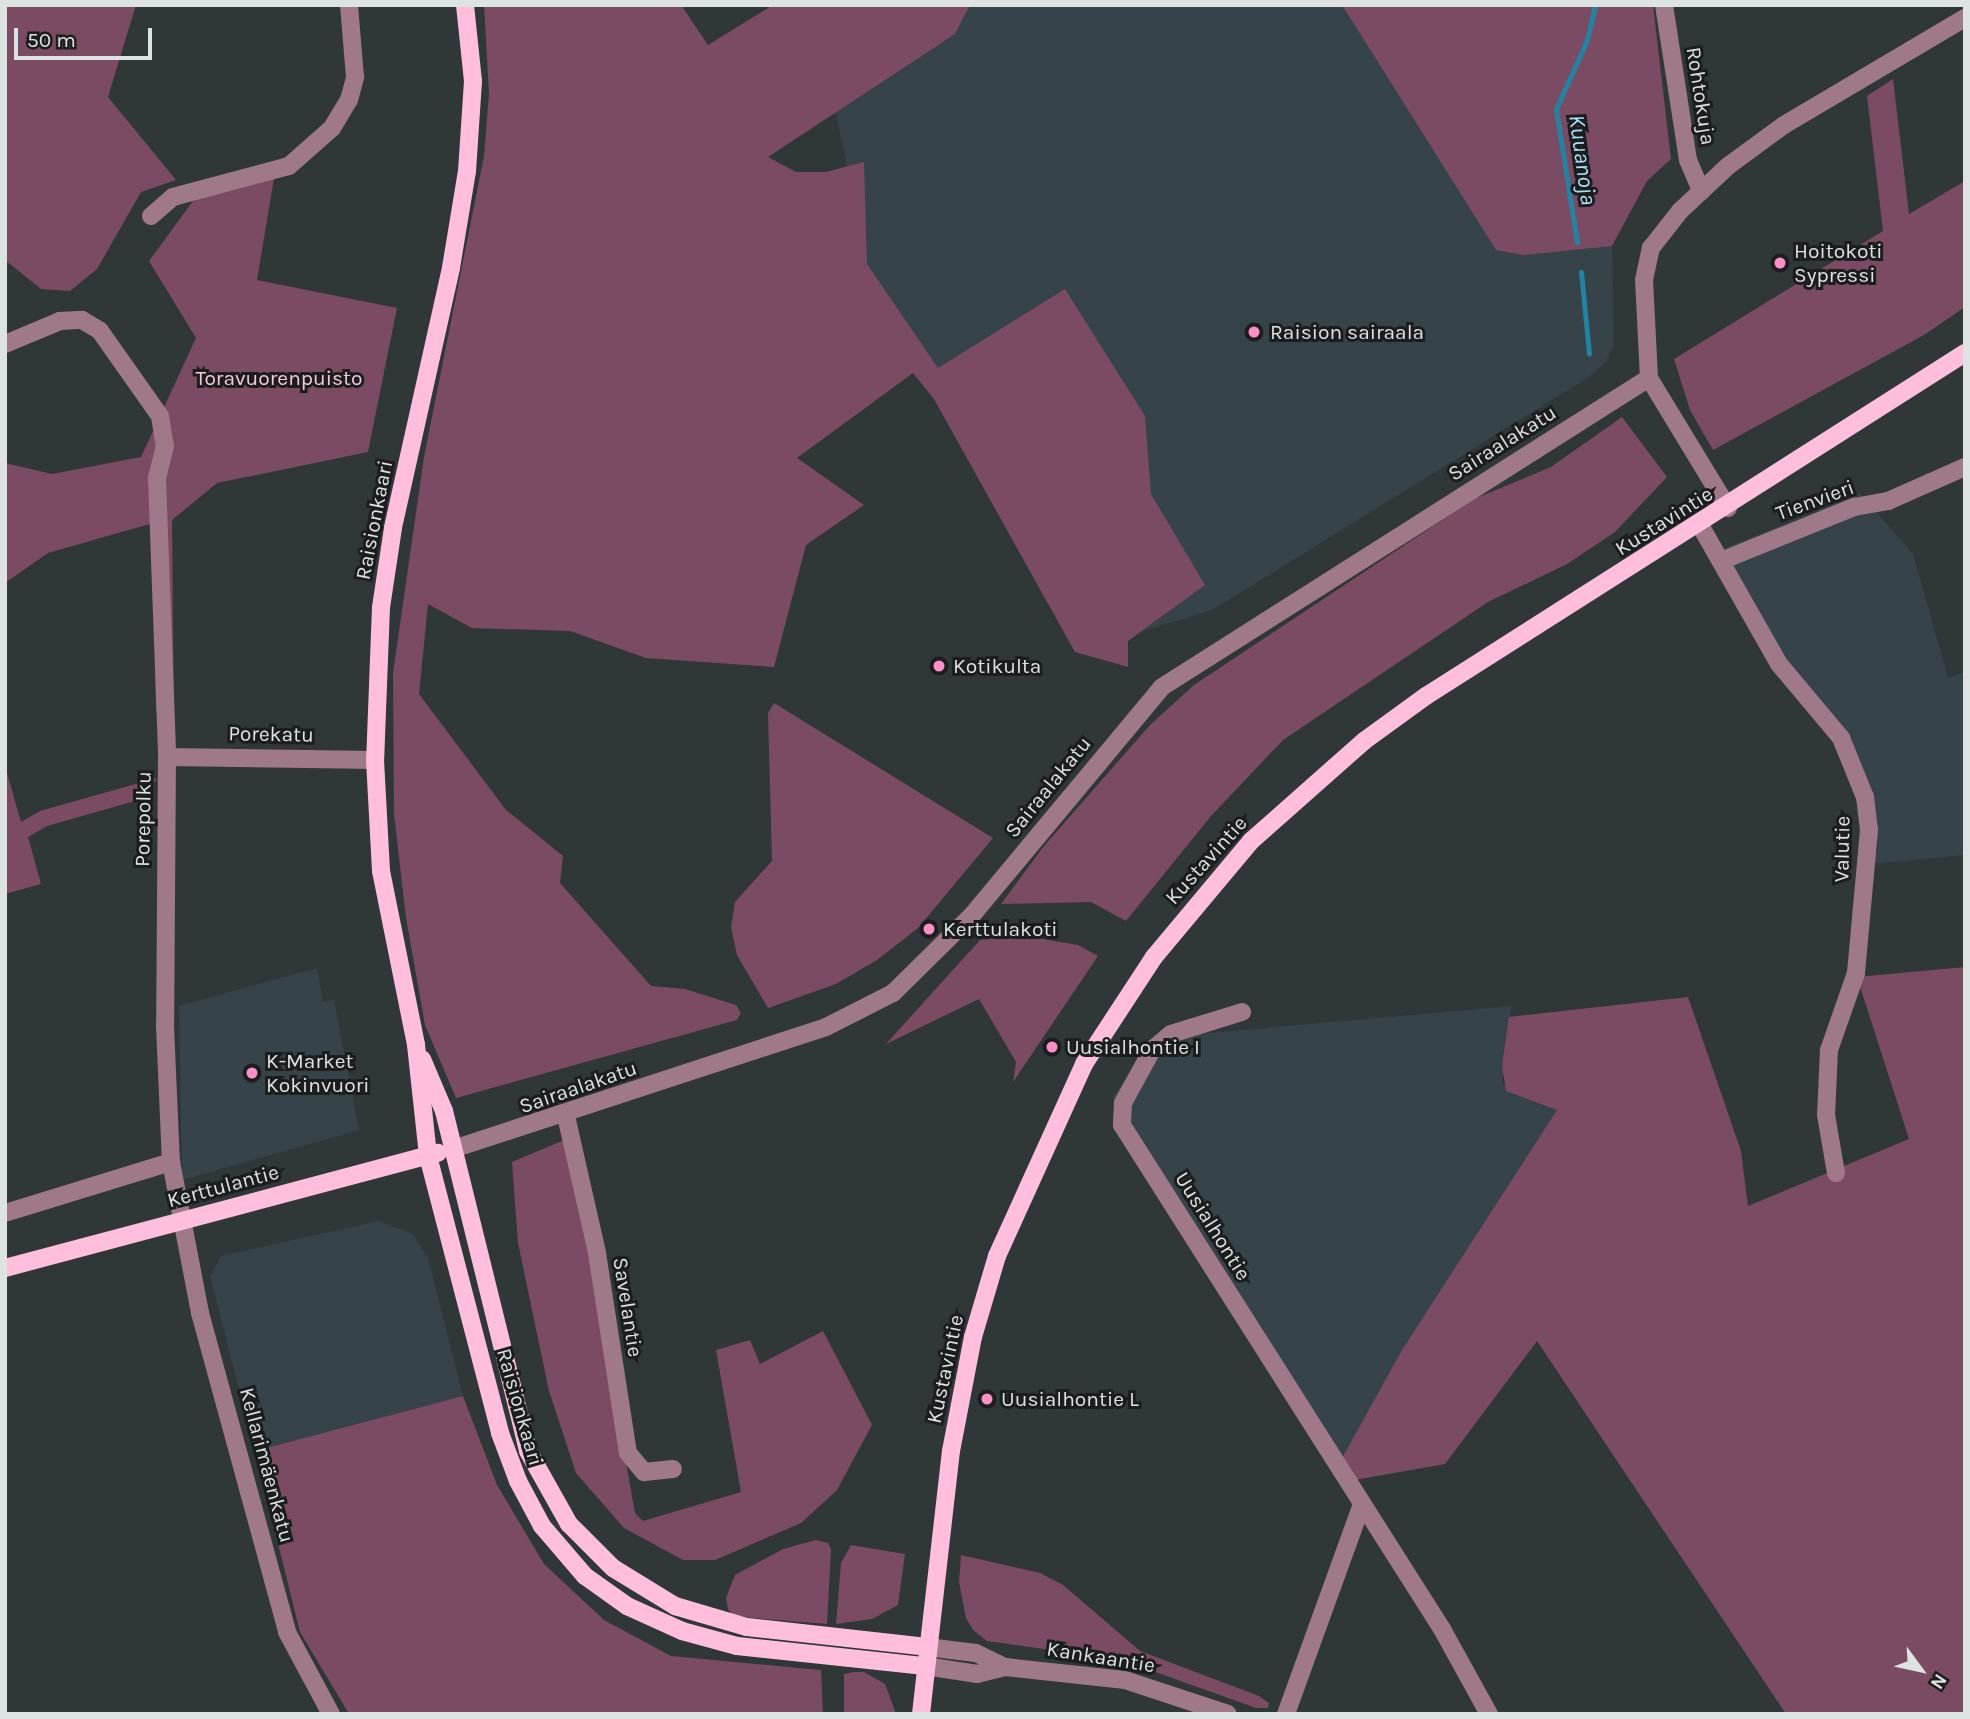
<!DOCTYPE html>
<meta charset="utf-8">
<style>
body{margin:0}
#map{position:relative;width:1970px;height:1719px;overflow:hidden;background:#303739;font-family:Karla,sans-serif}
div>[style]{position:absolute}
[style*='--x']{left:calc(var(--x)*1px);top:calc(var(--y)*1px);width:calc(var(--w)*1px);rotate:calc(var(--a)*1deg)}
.built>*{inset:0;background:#364349}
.green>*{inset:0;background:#7b4b63}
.stream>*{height:5px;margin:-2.5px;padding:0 2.5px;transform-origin:2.5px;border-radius:2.5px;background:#2383a1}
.minor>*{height:18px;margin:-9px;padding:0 9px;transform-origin:9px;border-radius:9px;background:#9f788a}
.major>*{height:18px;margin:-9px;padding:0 9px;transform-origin:9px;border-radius:9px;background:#febedc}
.dots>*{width:19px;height:19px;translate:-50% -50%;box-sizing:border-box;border:4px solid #1b1d1f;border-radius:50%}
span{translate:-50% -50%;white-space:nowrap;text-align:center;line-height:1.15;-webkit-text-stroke:6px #1b1d1f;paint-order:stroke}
.street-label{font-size:21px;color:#dde2e3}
.poi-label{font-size:21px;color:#dde2e3}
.left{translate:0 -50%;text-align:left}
.park-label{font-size:21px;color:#f6c7dd}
.water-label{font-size:23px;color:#abdff4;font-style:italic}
.frame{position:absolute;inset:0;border:7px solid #dde2e3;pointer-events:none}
.north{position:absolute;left:1886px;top:1635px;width:70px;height:70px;-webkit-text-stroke:5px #1b1d1f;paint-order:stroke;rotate:123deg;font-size:19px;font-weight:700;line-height:28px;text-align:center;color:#dde2e3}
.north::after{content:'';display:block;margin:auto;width:24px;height:32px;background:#dde2e3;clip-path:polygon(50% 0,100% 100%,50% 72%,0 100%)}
.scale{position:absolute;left:14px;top:28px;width:138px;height:32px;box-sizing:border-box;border:4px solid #dde2e3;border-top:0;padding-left:9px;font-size:21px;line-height:24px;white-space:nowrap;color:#dde2e3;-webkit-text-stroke:5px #1b1d1f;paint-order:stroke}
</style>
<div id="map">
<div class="built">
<i style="clip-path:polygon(970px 5px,1342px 5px,1496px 250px,1612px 246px,1614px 345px,1605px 363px,1589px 377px,1212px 610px,1075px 652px,934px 399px,914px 373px,867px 264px,835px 109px,955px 34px)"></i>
<i style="clip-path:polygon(1860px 493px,1913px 554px,1948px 678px,1965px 672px,1965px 855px,1872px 864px,1878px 848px,1871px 790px,1815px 713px,1723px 549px)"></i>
<i style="clip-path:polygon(317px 968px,323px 1002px,334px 1000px,359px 1130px,182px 1180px,179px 1006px)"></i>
<i style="clip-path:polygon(1511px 1006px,1502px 1083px,1512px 1094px,1558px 1109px,1445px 1464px,1354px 1480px,1112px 1098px,1154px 1038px)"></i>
<i style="clip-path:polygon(378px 1221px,413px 1234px,428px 1258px,463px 1396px,255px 1451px,210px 1276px,221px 1256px)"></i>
</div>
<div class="green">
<i style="clip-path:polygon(5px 5px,136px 5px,108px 97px,176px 180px,141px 192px,97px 269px,70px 291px,41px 289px,5px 260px)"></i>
<i style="clip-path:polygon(484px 5px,681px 5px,708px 45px,773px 5px,970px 5px,955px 34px,768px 157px,796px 172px,826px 172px,864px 162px,867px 264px,938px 368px,1065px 289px,1145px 416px,1151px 494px,1205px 585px,1128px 641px,1128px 667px,1075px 652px,934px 399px,913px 373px,797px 458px,864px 505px,806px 545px,774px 667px,646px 658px,570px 631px,472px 628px,428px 604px,419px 694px,506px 810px,563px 856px,560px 883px,651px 986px,685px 989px,736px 1005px,741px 1013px,737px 1020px,456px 1098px,425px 1025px,406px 918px,394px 814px,393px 673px,424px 457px,484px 156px,489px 94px)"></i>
<i style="clip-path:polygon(1342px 5px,1653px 5px,1671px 159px,1647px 181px,1612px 246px,1523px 255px,1496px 250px)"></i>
<i style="clip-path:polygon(1893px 79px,1909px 214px,1965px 181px,1965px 307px,1924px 335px,1713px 450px,1690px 410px,1674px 359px,1883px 231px,1867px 96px)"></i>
<i style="clip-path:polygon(275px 172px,257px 280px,397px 308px,368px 452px,217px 483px,172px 520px,174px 719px,156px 711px,153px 523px,48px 553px,5px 583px,5px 463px,52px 474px,141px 457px,196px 338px,149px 261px,193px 201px)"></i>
<i style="clip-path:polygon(1622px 417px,1667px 477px,1615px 532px,1567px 564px,1488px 602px,1283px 740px,1211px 816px,1126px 921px,1091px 902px,1001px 904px,1044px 846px,1150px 725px,1194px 685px,1474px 499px,1551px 467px)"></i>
<i style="clip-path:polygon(774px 703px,993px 838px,918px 928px,877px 960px,836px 984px,768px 1008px,737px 955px,731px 927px,735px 902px,772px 861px,768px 713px)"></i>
<i style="clip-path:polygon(5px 766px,21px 822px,40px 811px,157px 778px,142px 799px,47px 826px,28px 837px,41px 884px,5px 894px)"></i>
<i style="clip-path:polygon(1018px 935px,1078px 945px,1098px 956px,1013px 1082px,1016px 1062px,979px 999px,886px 1044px,980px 940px)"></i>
<i style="clip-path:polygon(1965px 967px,1965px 1714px,1786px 1714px,1537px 1341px,1445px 1464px,1354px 1480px,1341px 1460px,1402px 1350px,1557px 1110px,1506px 1091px,1502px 1066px,1509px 1017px,1688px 997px,1741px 1151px,1748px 1206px,1909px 1139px,1857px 977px)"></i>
<i style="clip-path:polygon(562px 1141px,570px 1150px,635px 1513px,643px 1521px,741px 1492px,716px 1350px,750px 1340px,760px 1364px,823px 1331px,872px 1425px,837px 1490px,801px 1523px,715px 1560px,683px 1560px,624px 1528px,576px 1473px,549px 1391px,518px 1243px,512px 1162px)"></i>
<i style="clip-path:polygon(463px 1396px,497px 1485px,544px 1564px,604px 1620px,671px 1656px,821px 1670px,823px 1714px,349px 1714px,300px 1632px,255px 1451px)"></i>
<i style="clip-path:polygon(816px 1540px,828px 1543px,831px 1549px,827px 1624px,754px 1618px,732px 1615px,728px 1609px,726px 1598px,735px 1575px,783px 1549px)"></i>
<i style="clip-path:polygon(851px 1545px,905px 1554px,898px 1605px,872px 1619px,836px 1624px,841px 1563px)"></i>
<i style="clip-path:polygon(961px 1555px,1040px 1573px,1063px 1585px,1140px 1651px,1259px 1696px,1269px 1703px,1268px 1708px,1256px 1708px,1122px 1660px,987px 1641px,973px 1630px,966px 1618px,959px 1582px)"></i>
<i style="clip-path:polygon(853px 1672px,864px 1672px,885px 1684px,896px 1714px,844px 1714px,844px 1674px)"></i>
</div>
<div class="stream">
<i style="--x:1577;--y:242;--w:135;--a:-99"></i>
<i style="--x:1556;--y:109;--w:76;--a:-65.8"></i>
<i style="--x:1587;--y:40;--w:36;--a:-77"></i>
<i style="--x:1581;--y:272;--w:82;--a:84.4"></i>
</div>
<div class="minor">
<i style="--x:1664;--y:5;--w:157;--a:81.2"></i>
<i style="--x:1688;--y:160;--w:34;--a:67"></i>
<i style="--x:151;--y:216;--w:29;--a:-41"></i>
<i style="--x:173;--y:197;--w:120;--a:-15"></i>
<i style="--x:289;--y:166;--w:57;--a:-41.5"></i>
<i style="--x:332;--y:128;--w:33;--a:-59"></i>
<i style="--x:349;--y:100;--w:24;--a:-75"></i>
<i style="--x:355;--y:77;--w:72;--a:-94.8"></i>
<i style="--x:5;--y:344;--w:60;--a:-22.7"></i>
<i style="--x:60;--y:321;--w:22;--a:-3"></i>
<i style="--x:82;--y:320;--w:21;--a:31"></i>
<i style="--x:100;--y:331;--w:104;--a:54.8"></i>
<i style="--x:160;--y:416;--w:30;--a:81"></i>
<i style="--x:165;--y:446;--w:33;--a:104"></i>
<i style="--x:157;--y:478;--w:279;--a:87.9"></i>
<i style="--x:167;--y:757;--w:269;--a:90.4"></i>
<i style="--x:165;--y:1026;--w:136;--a:87.5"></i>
<i style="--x:1728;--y:508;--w:152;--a:-121.3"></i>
<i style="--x:1649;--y:378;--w:98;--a:-92.9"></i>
<i style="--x:1644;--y:280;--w:33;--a:-78"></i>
<i style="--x:1651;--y:248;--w:47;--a:-51.9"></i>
<i style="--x:1680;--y:211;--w:66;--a:-43.2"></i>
<i style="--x:1728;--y:166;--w:69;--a:-36.2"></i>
<i style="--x:1784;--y:125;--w:210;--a:-30.6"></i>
<i style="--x:1700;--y:525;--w:160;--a:60.4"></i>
<i style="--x:1779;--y:664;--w:97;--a:50"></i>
<i style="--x:1841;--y:738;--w:64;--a:67.9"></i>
<i style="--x:1865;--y:797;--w:33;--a:83"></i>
<i style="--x:1869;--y:830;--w:144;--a:95.2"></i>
<i style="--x:1856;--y:973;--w:82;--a:109.3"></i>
<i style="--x:1829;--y:1050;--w:65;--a:92.6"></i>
<i style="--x:1826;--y:1115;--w:59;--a:80.2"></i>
<i style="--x:1721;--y:561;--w:144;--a:-22.1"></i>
<i style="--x:1854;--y:507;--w:35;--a:-10"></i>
<i style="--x:1888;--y:501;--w:84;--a:-23.8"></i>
<i style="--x:167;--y:757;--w:208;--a:0.8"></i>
<i style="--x:1242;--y:1012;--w:74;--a:162.8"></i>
<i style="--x:1171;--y:1034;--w:25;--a:140"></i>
<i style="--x:1152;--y:1050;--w:60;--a:118.7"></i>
<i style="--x:1123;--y:1103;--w:22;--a:93"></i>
<i style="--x:1122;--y:1125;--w:597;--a:57.59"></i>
<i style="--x:1442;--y:1629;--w:97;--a:61.1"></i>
<i style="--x:566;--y:1116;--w:140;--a:77.2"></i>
<i style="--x:597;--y:1253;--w:202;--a:81.2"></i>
<i style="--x:628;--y:1453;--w:25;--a:50"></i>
<i style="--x:644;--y:1472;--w:29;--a:-6"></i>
<i style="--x:453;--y:1149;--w:392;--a:-18.1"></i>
<i style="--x:826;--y:1027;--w:75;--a:-26.9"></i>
<i style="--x:893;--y:993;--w:112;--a:-44.6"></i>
<i style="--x:973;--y:914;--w:295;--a:-50.2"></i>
<i style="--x:1162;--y:687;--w:577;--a:-32.4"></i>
<i style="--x:5;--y:1213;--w:174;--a:-17.1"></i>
<i style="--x:171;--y:1162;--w:154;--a:79.1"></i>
<i style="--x:200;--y:1313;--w:331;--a:74.7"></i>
<i style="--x:287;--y:1632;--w:93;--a:61.8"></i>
<i style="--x:927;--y:1647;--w:49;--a:7"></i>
<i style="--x:976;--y:1653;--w:32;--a:26"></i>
<i style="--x:925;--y:1666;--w:53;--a:8.7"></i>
<i style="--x:977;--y:1674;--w:29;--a:-14"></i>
<i style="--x:1005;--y:1667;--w:121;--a:6.2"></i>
<i style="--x:1125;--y:1680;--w:108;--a:18.3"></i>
<i style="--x:1286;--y:1714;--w:223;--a:-70.1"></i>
</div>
<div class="major">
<i style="--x:465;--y:5;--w:76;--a:84"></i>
<i style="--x:473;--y:81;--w:90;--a:93.8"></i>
<i style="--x:467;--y:171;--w:98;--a:99.4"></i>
<i style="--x:451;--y:268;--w:266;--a:102.6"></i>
<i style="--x:393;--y:528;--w:80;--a:98.6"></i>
<i style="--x:381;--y:607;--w:153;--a:92.2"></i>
<i style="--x:375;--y:760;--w:111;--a:86.9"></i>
<i style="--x:381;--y:871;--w:177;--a:78.6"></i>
<i style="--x:416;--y:1045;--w:112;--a:83.8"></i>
<i style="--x:428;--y:1156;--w:286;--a:75.4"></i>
<i style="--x:500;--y:1433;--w:51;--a:69.4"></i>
<i style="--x:518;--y:1481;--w:51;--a:61.9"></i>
<i style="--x:542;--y:1526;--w:66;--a:49.3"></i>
<i style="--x:585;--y:1576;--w:52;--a:35.5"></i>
<i style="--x:627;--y:1606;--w:60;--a:24.4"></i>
<i style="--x:682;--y:1631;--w:57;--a:15.3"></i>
<i style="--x:737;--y:1646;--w:189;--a:6.1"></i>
<i style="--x:422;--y:1059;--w:56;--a:67.1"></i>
<i style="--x:444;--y:1111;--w:350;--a:76.1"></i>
<i style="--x:528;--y:1451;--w:84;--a:60.7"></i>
<i style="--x:569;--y:1524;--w:62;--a:45"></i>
<i style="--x:613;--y:1568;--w:73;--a:31.5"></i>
<i style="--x:675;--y:1606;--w:75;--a:16.3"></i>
<i style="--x:747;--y:1627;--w:181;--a:6.3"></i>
<i style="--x:5;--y:1268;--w:448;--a:-14.9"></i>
<i style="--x:921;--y:1714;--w:265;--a:-83.5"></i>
<i style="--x:951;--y:1451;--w:116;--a:-79.1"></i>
<i style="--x:973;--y:1337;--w:84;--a:-73.5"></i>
<i style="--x:997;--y:1256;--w:211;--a:-65.6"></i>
<i style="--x:1084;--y:1064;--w:128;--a:-56.8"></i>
<i style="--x:1154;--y:957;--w:151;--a:-50.1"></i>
<i style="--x:1251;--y:841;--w:151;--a:-41.5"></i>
<i style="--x:1364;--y:741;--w:77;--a:-36"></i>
<i style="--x:1426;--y:696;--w:639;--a:-32.47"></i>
</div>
<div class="dots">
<i style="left:1780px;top:263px;background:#fb8fc6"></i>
<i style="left:1254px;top:332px;background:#fb8fc6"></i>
<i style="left:939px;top:666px;background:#fb8fc6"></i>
<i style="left:929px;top:929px;background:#fb8fc6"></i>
<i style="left:1052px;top:1047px;background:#fb8fc6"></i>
<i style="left:252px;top:1073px;background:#fb8fc6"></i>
<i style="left:987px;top:1399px;background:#fb8fc6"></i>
</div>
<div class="street-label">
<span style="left:1701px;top:96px;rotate:81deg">Rohtokuja</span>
<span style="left:1502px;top:443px;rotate:-32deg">Sairaalakatu</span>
<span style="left:1815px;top:500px;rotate:-20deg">Tienvieri</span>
<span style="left:374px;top:520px;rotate:-79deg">Raisionkaari</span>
<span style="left:1664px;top:521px;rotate:-32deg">Kustavintie</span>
<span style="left:271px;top:734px;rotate:1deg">Porekatu</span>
<span style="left:1048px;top:787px;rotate:-51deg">Sairaalakatu</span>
<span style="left:143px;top:819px;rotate:-89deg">Porepolku</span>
<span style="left:1842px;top:849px;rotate:-89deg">Valutie</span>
<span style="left:1206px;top:860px;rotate:-48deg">Kustavintie</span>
<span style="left:578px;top:1087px;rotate:-19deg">Sairaalakatu</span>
<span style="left:223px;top:1186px;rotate:-15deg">Kerttulantie</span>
<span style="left:1213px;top:1226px;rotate:58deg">Uusialhontie</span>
<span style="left:628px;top:1307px;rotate:81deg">Savelantie</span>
<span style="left:945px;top:1369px;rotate:-78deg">Kustavintie</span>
<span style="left:520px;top:1407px;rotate:74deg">Raisionkaari</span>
<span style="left:267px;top:1465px;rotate:75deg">Kellarimäenkatu</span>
<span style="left:1101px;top:1657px;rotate:9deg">Kankaantie</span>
</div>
<div class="poi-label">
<span class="left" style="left:1794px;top:263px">Hoitokoti<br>Sypressi</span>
<span class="left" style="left:1270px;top:332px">Raision sairaala</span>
<span class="left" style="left:953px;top:666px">Kotikulta</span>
<span class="left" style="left:943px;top:929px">Kerttulakoti</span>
<span class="left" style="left:1066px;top:1047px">Uusialhontie I</span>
<span class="left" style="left:266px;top:1073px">K-Market<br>Kokinvuori</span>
<span class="left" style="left:1001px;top:1399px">Uusialhontie L</span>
</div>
<div class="park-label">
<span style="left:279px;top:378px">Toravuorenpuisto</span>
</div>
<div class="water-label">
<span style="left:1582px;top:160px;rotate:82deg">Kuuanoja</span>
</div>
<div class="frame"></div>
<div class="north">N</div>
<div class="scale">50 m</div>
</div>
